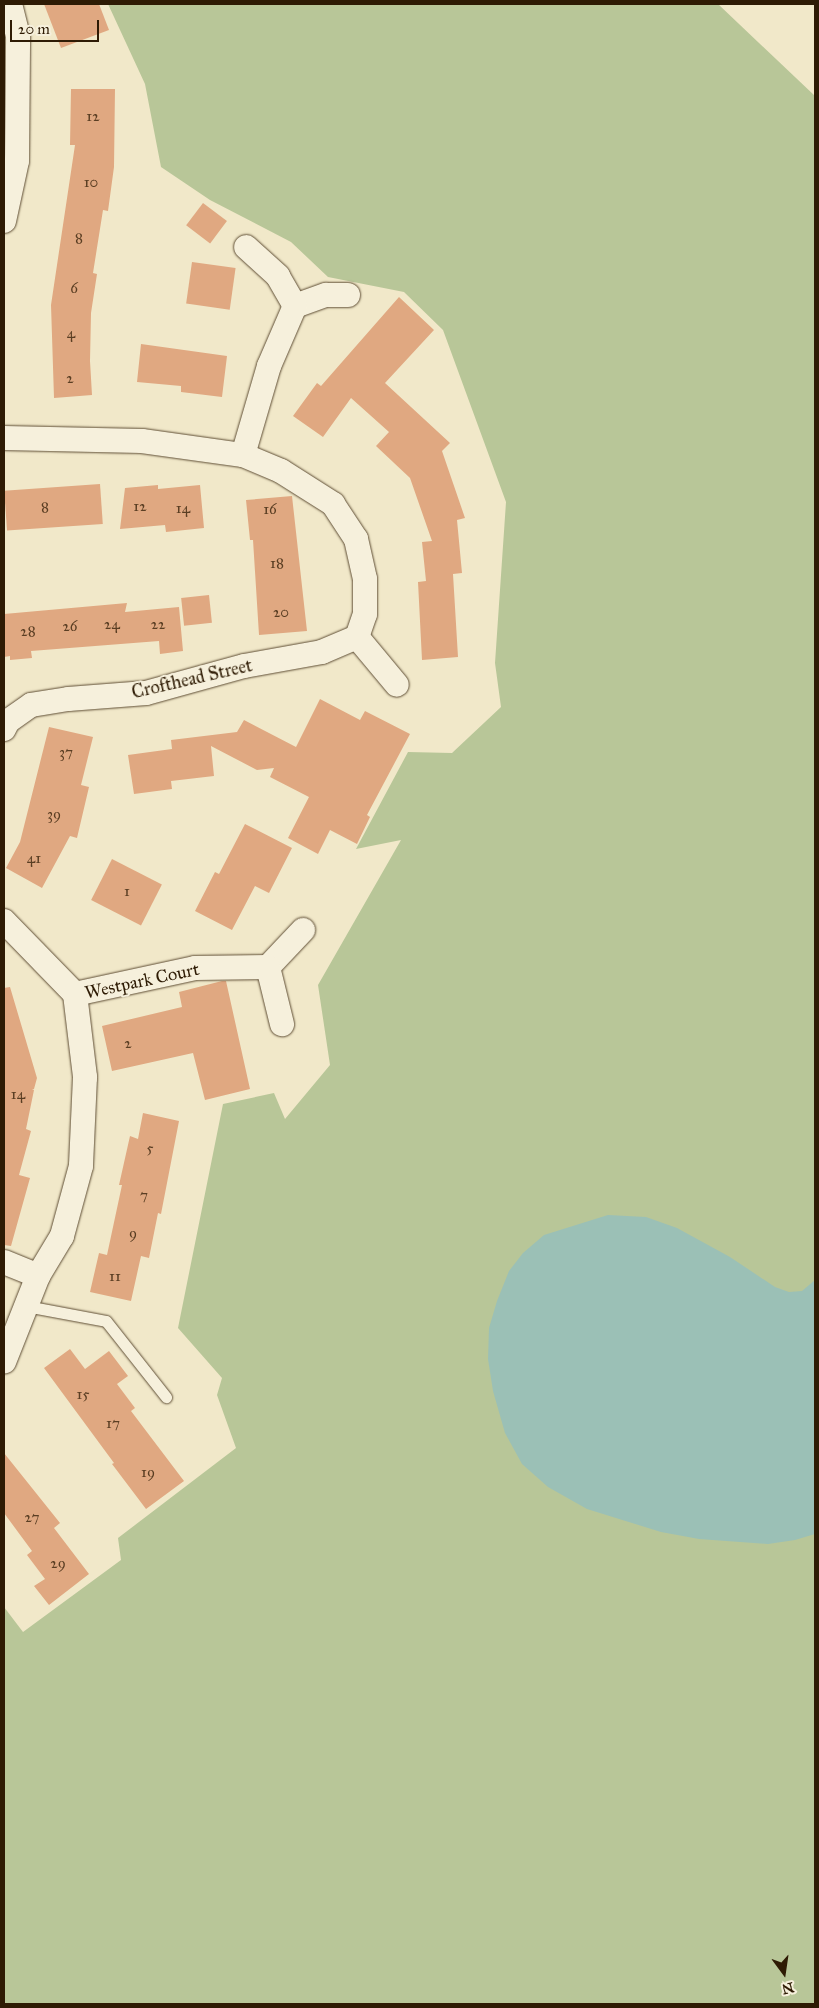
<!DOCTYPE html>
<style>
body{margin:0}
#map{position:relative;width:819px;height:2008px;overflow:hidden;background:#f1e8c9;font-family:"IM FELL Great Primer",serif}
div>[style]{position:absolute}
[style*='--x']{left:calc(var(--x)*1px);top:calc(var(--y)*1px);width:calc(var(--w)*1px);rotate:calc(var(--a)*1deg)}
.green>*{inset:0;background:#b8c698}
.water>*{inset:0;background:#9bc0b6}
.building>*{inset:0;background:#e0a881;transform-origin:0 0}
.roads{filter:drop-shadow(0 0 1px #5f4e35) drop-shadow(0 0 1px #5f4e35)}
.lane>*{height:11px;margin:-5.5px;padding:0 5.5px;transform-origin:5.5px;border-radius:5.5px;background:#f6f0dc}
.street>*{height:24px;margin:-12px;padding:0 12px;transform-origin:12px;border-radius:12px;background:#f6f0dc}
span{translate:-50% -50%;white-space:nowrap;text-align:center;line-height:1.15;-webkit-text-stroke:4px #f6f0dc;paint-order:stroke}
.number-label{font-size:15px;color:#5a3e23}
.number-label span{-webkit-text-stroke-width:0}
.street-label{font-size:18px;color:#2e1b04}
.frame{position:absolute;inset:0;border:5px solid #2e1b04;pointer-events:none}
.north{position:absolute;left:759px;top:1948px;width:50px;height:50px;-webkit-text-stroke:4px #f6f0dc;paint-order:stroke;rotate:166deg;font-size:14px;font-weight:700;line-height:20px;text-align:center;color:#2e1b04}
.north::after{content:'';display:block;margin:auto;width:18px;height:22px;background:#2e1b04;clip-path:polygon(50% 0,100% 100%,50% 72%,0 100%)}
.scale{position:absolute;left:10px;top:20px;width:89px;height:22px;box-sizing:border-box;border:2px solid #2e1b04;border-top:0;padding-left:6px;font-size:15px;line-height:18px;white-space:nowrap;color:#2e1b04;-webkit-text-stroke:4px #f6f0dc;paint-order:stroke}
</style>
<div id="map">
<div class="green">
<i style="clip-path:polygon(108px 4px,718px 4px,815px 96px,815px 2004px,4px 2004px,4px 1607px,23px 1632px,121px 1560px,118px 1538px,236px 1448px,217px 1395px,222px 1378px,178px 1328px,223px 1104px,274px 1093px,285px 1119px,330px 1065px,318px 985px,401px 840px,356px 849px,408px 752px,452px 753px,501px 707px,495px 663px,506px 502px,443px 330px,404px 292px,328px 277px,291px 242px,210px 200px,161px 167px,145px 84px)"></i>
</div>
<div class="water">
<i style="clip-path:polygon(608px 1215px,646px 1217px,677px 1228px,730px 1257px,775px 1287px,789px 1292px,802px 1291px,815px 1280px,815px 1534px,795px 1540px,768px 1544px,699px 1539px,661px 1532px,587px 1509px,548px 1487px,522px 1464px,505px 1433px,493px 1391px,488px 1359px,489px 1328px,497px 1301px,509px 1271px,523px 1253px,544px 1235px)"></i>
</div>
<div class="building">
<i style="clip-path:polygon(44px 4px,99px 4px,109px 30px,61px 48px)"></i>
<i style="clip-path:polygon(71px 89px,115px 89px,114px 167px,108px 211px,103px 210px,93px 273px,97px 274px,91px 313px,90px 361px,92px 395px,54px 398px,51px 305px,75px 145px,70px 145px)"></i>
<i style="left:203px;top:203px;width:30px;height:28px;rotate:37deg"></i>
<i style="left:192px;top:262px;width:44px;height:42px;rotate:8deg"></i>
<i style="clip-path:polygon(399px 297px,434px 330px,385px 383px,450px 443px,442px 451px,465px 518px,457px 520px,462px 573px,453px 574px,458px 657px,422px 660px,418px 582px,426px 581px,422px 542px,432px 541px,410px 478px,376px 446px,389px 432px,351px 398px,323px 437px,293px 416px,317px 383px,321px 386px)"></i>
<i style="clip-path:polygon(141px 344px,227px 356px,222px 397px,181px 392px,181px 386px,137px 382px)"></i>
<i style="left:100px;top:484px;width:40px;height:96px;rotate:86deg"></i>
<i style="clip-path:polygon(158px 485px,158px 489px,200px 485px,204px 528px,166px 532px,165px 525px,120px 529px,125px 488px)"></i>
<i style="clip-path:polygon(292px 496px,307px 631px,259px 635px,253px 540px,250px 540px,246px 500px)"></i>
<i style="left:209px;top:595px;width:28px;height:28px;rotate:84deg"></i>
<i style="clip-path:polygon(127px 603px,125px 612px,179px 607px,183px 651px,160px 654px,159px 641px,31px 651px,32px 658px,10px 660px,10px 656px,4px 657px,4px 614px)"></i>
<i style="clip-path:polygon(320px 699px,360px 720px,365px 711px,410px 734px,367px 815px,370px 817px,357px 844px,330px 830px,318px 854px,288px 838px,309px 797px,270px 777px,274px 768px,257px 770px,211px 746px,214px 776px,171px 781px,172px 789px,134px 794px,128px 755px,172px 749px,171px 740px,237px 732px,244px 720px,296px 747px)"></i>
<i style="clip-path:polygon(49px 727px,93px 737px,81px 785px,89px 787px,77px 838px,70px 836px,42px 888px,6px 868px,20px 842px)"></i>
<i style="clip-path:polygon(245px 824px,292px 848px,269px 893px,255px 886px,232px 930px,195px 911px,215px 872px,219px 874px)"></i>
<i style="left:112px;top:859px;width:56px;height:46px;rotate:27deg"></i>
<i style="clip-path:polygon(222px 981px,226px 981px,250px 1089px,205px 1100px,193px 1053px,112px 1071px,102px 1026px,182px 1007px,179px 992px)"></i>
<i style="clip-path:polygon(10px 987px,37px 1078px,34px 1089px,32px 1089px,34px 1090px,26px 1129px,31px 1131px,19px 1175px,30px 1178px,11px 1246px,4px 1245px,4px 988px)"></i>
<i style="clip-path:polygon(143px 1113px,179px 1121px,161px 1214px,158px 1213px,149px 1258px,141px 1256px,131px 1301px,90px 1292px,99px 1253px,107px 1255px,122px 1185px,119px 1185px,130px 1136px,138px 1139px)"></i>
<i style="clip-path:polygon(70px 1349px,85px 1369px,109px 1351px,128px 1376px,117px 1384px,135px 1408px,131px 1411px,184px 1481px,146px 1509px,112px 1464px,114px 1463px,44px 1368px)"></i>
<i style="clip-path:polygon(4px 1453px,60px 1523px,54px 1528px,89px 1574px,49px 1605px,34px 1586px,45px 1579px,27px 1555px,32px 1551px,4px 1513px)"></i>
</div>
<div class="roads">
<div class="lane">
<i style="--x:26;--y:1306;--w:81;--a:10.6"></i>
<i style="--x:106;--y:1321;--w:97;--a:51.7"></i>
</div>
<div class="street">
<i style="--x:4;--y:221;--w:61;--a:-77.8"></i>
<i style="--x:17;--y:161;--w:125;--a:-89.5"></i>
<i style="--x:18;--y:36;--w:33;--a:-104"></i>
<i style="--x:295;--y:306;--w:33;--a:-20"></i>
<i style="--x:326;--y:295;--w:22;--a:0"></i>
<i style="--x:4;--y:438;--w:138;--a:1.2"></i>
<i style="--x:142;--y:441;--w:102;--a:7.9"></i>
<i style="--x:243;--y:455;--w:41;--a:22.8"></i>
<i style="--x:281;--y:471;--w:62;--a:32.4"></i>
<i style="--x:333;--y:504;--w:42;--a:56.7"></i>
<i style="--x:356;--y:539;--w:41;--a:77.3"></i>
<i style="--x:365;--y:579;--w:35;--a:90"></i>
<i style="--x:365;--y:614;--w:24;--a:109"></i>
<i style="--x:357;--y:637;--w:38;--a:157"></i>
<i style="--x:322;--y:652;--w:79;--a:169.8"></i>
<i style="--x:244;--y:666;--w:102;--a:164.6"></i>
<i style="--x:146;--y:693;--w:78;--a:175.6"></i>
<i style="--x:68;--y:699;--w:37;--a:171"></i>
<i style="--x:31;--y:705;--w:28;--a:145"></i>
<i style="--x:8;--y:721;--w:9;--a:117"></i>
<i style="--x:243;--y:455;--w:93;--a:-73.7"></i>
<i style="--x:269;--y:366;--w:65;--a:-66.6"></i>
<i style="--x:295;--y:306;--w:34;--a:-120"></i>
<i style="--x:278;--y:276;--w:43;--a:-137.8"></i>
<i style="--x:357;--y:637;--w:62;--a:50.2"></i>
<i style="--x:4;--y:921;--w:102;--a:45.8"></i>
<i style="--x:75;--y:994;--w:84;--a:83.1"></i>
<i style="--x:85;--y:1077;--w:89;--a:92.6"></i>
<i style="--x:81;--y:1166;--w:73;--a:105.2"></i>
<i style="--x:62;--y:1236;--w:47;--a:121"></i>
<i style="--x:38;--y:1276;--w:92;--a:111.6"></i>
<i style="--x:268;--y:967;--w:51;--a:-46.6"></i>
<i style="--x:75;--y:994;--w:123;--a:-12.2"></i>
<i style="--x:195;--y:968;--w:73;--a:-0.8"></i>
<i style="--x:268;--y:967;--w:59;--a:76.2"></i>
<i style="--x:4;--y:1262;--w:37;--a:22"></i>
</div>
</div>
<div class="number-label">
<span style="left:93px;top:117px">12</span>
<span style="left:91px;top:183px">10</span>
<span style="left:79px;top:239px">8</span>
<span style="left:74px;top:289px">6</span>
<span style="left:71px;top:334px">4</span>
<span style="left:70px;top:379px">2</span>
<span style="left:140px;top:507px">12</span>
<span style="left:45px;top:508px">8</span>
<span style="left:183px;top:509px">14</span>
<span style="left:270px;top:510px">16</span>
<span style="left:277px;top:564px">18</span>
<span style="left:281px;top:613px">20</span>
<span style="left:112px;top:625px">24</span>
<span style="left:158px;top:625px">22</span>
<span style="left:70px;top:627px">26</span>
<span style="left:28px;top:632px">28</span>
<span style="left:66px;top:753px">37</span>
<span style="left:54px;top:815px">39</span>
<span style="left:34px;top:859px">41</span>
<span style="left:127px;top:892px">1</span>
<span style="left:128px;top:1044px">2</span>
<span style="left:18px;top:1095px">14</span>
<span style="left:150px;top:1149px">5</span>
<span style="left:144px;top:1196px">7</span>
<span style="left:133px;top:1234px">9</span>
<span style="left:115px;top:1277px">11</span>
<span style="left:83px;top:1395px">15</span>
<span style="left:113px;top:1424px">17</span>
<span style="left:148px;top:1473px">19</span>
<span style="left:32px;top:1518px">27</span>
<span style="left:58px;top:1564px">29</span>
</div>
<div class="street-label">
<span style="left:192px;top:679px;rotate:-13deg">Crofthead Street</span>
<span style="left:142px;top:981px;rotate:-12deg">Westpark Court</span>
</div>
<div class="frame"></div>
<div class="north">N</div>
<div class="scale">20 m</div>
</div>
